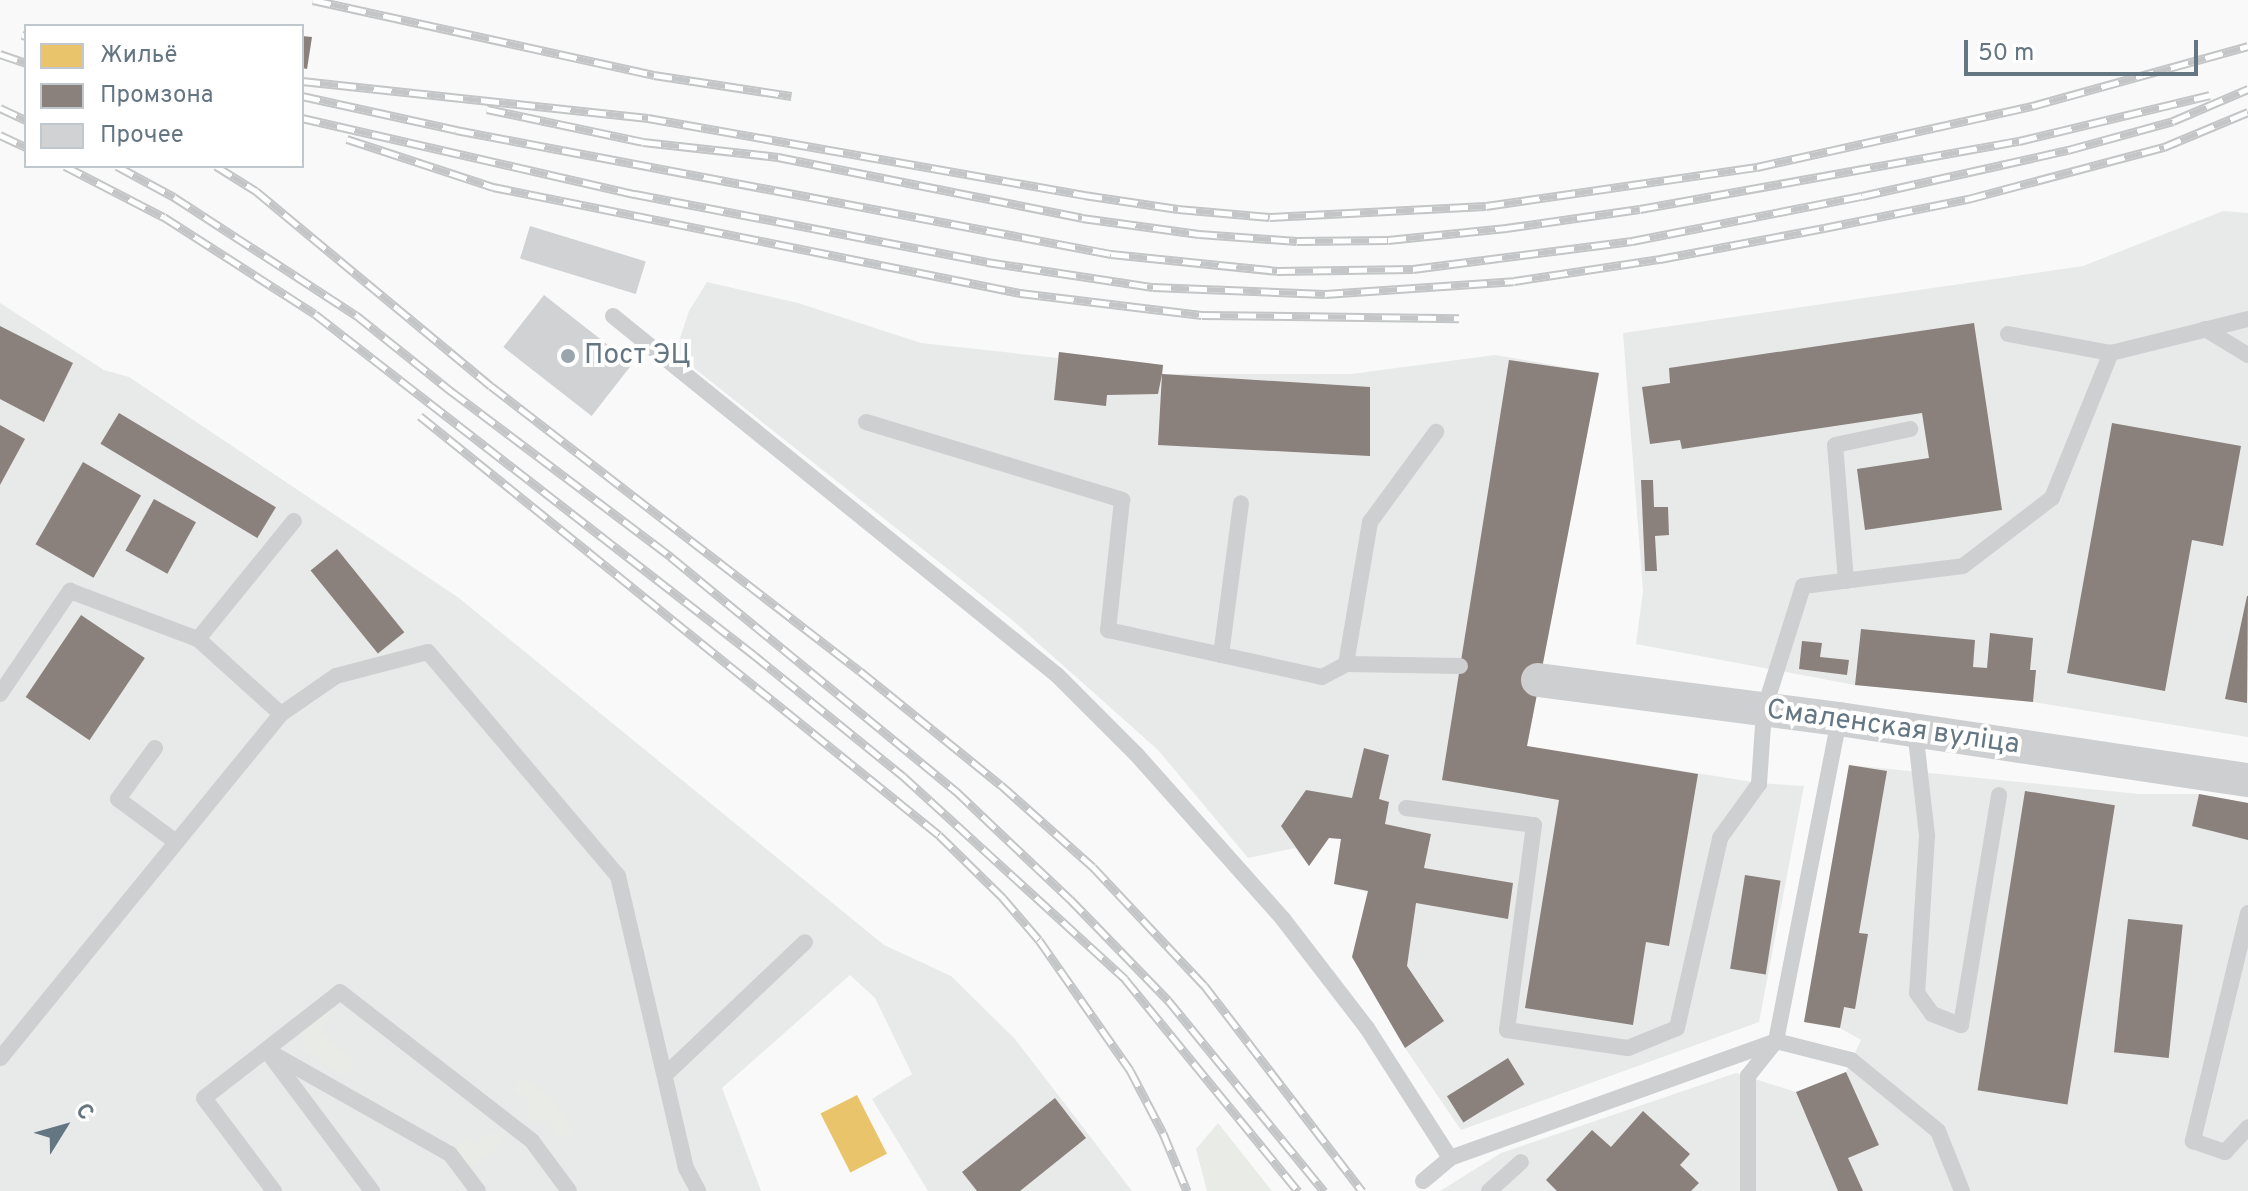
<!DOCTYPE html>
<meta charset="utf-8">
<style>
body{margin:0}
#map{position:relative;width:2248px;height:1191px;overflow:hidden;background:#f9f9f9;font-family:Overpass,sans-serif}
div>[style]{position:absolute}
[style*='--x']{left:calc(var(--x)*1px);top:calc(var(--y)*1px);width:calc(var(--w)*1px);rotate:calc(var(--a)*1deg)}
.built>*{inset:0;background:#e8e9e9}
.green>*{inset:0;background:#e8ebe6}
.homes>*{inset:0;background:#e9c46a;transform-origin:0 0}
.industry>*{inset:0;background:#8a817c;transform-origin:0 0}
.building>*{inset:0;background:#d0d2d3;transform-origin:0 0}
.service>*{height:16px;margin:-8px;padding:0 8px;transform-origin:8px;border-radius:8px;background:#cecfd0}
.minor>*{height:34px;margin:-17px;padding:0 17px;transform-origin:17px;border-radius:17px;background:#cecfd0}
.rail>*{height:9px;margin-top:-4.5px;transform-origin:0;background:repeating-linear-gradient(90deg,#fff 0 18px,#c3c5c6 0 36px);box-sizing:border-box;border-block:2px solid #c3c5c6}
.dots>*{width:22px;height:22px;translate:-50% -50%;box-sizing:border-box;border:4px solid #fff;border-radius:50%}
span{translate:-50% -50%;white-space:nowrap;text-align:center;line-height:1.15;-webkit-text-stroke:8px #fff;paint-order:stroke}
.poi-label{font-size:28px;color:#657683}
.left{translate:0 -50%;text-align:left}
.street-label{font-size:28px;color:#657683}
.legend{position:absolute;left:24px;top:24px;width:280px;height:144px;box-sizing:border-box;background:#fff;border:2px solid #c1c8cd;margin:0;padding:10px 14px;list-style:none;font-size:24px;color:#657683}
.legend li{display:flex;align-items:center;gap:16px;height:40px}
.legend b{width:40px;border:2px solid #c1c8cd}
.north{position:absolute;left:24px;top:1087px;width:80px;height:80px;-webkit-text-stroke:6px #fff;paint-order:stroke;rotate:53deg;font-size:22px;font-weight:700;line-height:32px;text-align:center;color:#657683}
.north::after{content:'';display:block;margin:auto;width:28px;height:36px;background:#657683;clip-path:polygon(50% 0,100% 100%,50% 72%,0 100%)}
.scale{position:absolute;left:1964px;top:40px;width:234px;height:36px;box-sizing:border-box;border:4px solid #657683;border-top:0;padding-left:10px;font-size:24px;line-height:28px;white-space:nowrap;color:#657683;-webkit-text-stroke:6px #fff;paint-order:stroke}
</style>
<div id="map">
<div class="built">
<i style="clip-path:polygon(2223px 211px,2248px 213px,2248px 737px,2033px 702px,1855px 685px,1636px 644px,1643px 591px,1623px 333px,2083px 266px)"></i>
<i style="clip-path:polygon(707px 282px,798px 303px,921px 343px,1058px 358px,1059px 352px,1163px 365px,1163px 374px,1351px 374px,1495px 355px,1599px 373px,1527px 746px,1759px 783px,1804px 786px,1759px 1022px,1461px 1130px,1405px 1048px,1352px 957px,1368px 892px,1334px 884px,1341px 839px,1329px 838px,1309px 866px,1295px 848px,1248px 858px,1158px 750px,1011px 619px,675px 353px,689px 311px)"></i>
<i style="clip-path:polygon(0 303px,104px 370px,129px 377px,459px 598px,884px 945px,951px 976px,1015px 1039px,1132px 1191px,928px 1191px,872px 1099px,912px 1074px,875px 998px,850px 975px,722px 1088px,761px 1191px,0 1191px)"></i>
<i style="clip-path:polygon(1849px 765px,2139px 794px,2199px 794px,2248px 803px,2248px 1191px,1440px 1191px,1501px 1153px,1736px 1073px,1796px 1092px,1846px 1072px,1861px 1040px,1840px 1028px,1804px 1022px)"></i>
</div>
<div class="green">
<i style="clip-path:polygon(333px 1010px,319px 1033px,357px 1063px,342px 1076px,307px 1051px,303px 1042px,307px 1022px,323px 1011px)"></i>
<i style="clip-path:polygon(522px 1077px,550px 1097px,574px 1130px,562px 1140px,545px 1117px,537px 1123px,530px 1121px,526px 1113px,532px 1104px,513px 1089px)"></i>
<i style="clip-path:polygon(1218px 1123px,1272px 1191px,1207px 1191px,1196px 1149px)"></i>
<i style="clip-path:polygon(488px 1134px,502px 1134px,497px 1147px,472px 1166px,454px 1164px,456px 1148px,466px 1136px,474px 1145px)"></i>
</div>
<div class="homes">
<i style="left:857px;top:1095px;width:66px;height:41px;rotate:63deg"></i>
</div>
<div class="industry">
<i style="clip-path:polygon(302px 36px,312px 37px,307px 69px,302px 68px)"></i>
<i style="clip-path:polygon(1974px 323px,2002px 510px,1865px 530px,1857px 469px,1929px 458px,1922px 413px,1682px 449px,1680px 440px,1650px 444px,1642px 387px,1670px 383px,1669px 368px)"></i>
<i style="clip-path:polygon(0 326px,73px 363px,44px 422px,0 399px)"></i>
<i style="clip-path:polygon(1059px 352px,1163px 365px,1162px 374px,1370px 387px,1370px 456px,1158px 445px,1162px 374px,1158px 394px,1107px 395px,1106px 406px,1054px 400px)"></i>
<i style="clip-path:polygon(1509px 360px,1599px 373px,1527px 746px,1698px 774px,1669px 946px,1646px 942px,1633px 1025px,1525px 1008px,1559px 800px,1442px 780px)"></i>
<i style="left:119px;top:413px;width:183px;height:36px;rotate:31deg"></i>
<i style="clip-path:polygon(2112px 423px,2241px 446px,2223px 546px,2192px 540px,2165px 691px,2067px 673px)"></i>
<i style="clip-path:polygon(0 425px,25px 439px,0 485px)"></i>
<i style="left:83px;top:462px;width:67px;height:95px;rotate:30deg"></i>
<i style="clip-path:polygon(1641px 480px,1653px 480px,1654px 507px,1668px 507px,1669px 535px,1655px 536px,1657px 571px,1645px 571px)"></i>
<i style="left:154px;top:499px;width:48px;height:59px;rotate:29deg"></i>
<i style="left:337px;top:549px;width:107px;height:34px;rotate:51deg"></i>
<i style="clip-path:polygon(2247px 596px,2248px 596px,2247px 703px,2225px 699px)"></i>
<i style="left:81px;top:615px;width:77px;height:99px;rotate:34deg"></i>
<i style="clip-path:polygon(1861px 629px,1975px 640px,1973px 667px,1987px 668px,1990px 633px,2033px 638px,2030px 670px,2036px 670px,2033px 702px,1855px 685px)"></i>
<i style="clip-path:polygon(1802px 641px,1822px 643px,1820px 657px,1849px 660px,1847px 675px,1799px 669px)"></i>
<i style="clip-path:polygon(1364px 748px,1389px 755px,1379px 799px,1389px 802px,1385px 824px,1431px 834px,1424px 868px,1513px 883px,1508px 919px,1416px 903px,1407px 966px,1444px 1021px,1405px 1048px,1352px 957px,1368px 891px,1334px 884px,1341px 839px,1329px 838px,1309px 866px,1281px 826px,1306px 790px,1352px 798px)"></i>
<i style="clip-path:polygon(1849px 765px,1887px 771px,1859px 933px,1868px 934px,1855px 1009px,1844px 1007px,1840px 1028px,1804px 1022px)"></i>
<i style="left:2025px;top:791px;width:91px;height:303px;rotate:9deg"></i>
<i style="clip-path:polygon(2199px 794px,2248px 803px,2248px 840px,2192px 826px)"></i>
<i style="left:1745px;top:875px;width:36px;height:95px;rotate:9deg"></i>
<i style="left:2128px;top:919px;width:55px;height:134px;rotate:6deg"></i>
<i style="left:1508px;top:1058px;width:31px;height:72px;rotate:58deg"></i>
<i style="clip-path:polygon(1846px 1072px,1879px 1145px,1848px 1158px,1863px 1191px,1838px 1191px,1796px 1092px)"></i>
<i style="clip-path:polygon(1055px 1098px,1086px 1138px,1020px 1191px,977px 1191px,962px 1172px)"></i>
<i style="clip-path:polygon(1643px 1111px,1690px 1154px,1680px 1165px,1699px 1183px,1691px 1191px,1557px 1191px,1546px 1180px,1592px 1130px,1611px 1147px)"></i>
</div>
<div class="building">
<i style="left:530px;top:226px;width:121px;height:34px;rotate:17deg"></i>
<i style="left:544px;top:295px;width:112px;height:66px;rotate:38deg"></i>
</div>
<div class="service">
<i style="--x:613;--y:316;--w:571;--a:38.96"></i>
<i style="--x:1057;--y:675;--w:113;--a:45"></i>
<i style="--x:1137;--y:755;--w:220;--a:48.3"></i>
<i style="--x:1283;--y:919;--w:138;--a:52.4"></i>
<i style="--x:1367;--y:1028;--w:154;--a:57.4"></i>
<i style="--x:2205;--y:329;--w:50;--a:31.2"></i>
<i style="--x:2008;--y:334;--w:105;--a:10.5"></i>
<i style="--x:866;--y:422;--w:268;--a:16.9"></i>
<i style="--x:1122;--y:500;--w:131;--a:96.1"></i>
<i style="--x:1108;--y:630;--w:219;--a:12.4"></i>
<i style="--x:1322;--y:677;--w:27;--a:-28"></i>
<i style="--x:1346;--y:664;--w:114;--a:1"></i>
<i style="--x:1846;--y:581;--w:136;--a:-94.6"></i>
<i style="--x:1835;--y:445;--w:77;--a:-12"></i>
<i style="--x:198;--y:639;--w:152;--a:-50.9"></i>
<i style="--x:1221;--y:655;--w:153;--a:-82.5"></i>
<i style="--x:1346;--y:664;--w:144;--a:-80.4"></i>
<i style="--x:1370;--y:522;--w:112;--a:-53.7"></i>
<i style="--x:0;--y:694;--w:125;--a:-55.8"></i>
<i style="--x:70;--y:591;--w:137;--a:20.6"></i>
<i style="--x:198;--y:639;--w:112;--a:42.1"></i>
<i style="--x:281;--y:714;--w:444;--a:129.2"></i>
<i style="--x:281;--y:714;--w:67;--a:-34.6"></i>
<i style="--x:336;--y:676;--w:95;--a:-14.6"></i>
<i style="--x:428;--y:652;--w:294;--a:49.7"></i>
<i style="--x:618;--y:876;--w:300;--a:76.9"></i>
<i style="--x:686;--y:1168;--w:26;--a:62"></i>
<i style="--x:1915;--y:730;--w:107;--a:83.5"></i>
<i style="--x:1927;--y:836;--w:157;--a:93.6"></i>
<i style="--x:1917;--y:993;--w:26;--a:54"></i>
<i style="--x:1932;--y:1014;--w:31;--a:21"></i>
<i style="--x:1961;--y:1025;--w:233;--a:-80.6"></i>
<i style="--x:155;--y:748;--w:63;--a:126"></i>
<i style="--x:118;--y:799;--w:72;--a:36.6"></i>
<i style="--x:1406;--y:808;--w:129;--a:7.6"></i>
<i style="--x:1534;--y:825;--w:207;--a:97.5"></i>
<i style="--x:1507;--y:1030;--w:122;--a:8.5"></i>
<i style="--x:1628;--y:1048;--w:53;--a:-22.2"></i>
<i style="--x:1677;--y:1028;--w:195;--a:-77.2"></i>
<i style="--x:1720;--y:838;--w:67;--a:-54.2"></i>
<i style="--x:1759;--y:784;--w:74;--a:-86.1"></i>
<i style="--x:1764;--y:710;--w:130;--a:-72.5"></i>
<i style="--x:1803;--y:586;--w:161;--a:-7.1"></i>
<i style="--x:1963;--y:566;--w:112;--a:-37.4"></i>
<i style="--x:2052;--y:498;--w:157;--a:-67.9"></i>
<i style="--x:2111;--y:353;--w:141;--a:-13.9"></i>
<i style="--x:2248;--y:913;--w:235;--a:103.6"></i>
<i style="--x:2193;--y:1141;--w:34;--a:19"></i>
<i style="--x:2225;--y:1152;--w:34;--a:-47"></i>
<i style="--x:266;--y:1050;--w:211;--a:29.5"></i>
<i style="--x:450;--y:1154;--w:46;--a:52.9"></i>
<i style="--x:270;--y:1055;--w:170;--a:53.1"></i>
<i style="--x:665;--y:1075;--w:193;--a:-43.5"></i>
<i style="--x:1423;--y:1181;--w:35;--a:-40"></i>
<i style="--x:1450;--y:1158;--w:346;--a:-19.7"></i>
<i style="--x:1776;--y:1041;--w:77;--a:14.2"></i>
<i style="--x:1851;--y:1060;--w:112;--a:39.2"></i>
<i style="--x:1938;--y:1131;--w:65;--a:68.2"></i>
<i style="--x:274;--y:1191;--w:116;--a:-127"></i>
<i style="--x:204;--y:1098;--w:172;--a:-37.9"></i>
<i style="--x:340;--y:992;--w:243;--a:37.8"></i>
<i style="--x:532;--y:1141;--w:62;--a:53.5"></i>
<i style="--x:1489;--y:1191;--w:43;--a:-42.2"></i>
<i style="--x:1748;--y:1191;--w:115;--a:-90"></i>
<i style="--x:1748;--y:1076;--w:45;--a:-51.3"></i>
<i style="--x:1776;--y:1041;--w:328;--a:-78.9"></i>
</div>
<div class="minor">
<i style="--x:1538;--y:680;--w:304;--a:7.4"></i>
<i style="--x:1839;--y:719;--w:414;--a:8.5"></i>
</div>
<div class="rail">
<i style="--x:313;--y:0;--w:349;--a:12.4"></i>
<i style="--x:654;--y:75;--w:139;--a:8.7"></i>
<i style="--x:22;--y:35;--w:4;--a:14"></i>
<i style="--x:0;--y:54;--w:28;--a:19"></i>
<i style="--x:302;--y:81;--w:348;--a:6.1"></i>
<i style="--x:648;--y:118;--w:443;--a:10"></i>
<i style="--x:1084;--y:195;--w:95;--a:8.5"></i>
<i style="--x:1178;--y:209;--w:92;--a:5"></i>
<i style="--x:1270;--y:217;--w:216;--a:-2.9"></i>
<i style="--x:1486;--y:206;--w:274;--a:-8.2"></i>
<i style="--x:1757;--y:167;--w:282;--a:-12.5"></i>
<i style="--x:2032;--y:106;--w:224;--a:-15.5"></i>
<i style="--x:302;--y:96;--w:158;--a:12.4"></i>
<i style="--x:456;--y:130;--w:667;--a:10.72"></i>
<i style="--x:1111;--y:254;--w:167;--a:5.8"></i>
<i style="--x:1277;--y:271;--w:136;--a:-0.8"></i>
<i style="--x:1413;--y:269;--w:221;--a:-7.3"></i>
<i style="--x:1632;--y:241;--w:234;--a:-11.1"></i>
<i style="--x:1862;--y:196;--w:211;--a:-12.6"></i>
<i style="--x:2068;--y:150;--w:109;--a:-15.4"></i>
<i style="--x:2173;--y:121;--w:82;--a:-23.1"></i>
<i style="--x:0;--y:108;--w:29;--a:25"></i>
<i style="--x:487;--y:109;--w:159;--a:11.9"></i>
<i style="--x:643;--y:142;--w:136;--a:6.3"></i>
<i style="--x:778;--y:157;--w:310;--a:11.3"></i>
<i style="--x:1082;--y:218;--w:118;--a:7.8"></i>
<i style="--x:1199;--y:234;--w:98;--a:4.1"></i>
<i style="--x:1297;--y:241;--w:91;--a:-0.6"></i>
<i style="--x:1388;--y:240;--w:119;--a:-5.8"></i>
<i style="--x:1506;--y:228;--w:135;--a:-8.1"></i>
<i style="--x:1640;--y:209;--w:385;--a:-10.2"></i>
<i style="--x:2019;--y:141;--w:196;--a:-13.5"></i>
<i style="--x:302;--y:118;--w:342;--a:12.9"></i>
<i style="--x:635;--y:194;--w:359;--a:10.9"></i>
<i style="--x:987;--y:262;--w:168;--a:8.6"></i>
<i style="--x:1153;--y:287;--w:172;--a:2.3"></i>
<i style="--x:1325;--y:294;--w:189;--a:-3.9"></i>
<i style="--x:1514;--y:281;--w:148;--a:-8.6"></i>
<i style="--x:1660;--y:259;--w:167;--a:-10.7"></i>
<i style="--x:1824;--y:228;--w:147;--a:-11.4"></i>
<i style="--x:1968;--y:199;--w:203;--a:-14.9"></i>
<i style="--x:2164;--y:147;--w:91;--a:-22.6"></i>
<i style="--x:0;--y:135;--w:29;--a:25"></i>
<i style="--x:347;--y:139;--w:154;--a:18.2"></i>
<i style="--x:493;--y:187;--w:538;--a:11.37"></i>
<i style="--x:1020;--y:293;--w:183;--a:6.9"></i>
<i style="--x:1202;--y:315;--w:257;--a:0.7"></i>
<i style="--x:65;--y:166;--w:111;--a:27.3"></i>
<i style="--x:164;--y:217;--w:179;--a:32.7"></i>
<i style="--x:315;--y:314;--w:556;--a:37.84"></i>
<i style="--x:754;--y:655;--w:192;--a:39.1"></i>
<i style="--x:903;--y:776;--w:301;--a:42.4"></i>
<i style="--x:1125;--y:979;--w:274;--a:50.8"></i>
<i style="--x:117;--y:166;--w:65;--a:28.5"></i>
<i style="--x:174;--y:197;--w:217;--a:33"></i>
<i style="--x:356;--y:315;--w:122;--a:38.7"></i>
<i style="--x:451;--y:391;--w:276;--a:37"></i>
<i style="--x:671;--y:557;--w:369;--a:39.4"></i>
<i style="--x:956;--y:791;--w:157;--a:43.5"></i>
<i style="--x:1070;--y:899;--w:141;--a:45.9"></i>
<i style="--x:1168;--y:1000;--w:247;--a:50.8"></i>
<i style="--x:216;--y:166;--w:47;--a:32"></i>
<i style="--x:256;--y:191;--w:305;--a:39.7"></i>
<i style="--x:491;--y:386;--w:466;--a:37.7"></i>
<i style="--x:860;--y:671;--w:181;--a:39"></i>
<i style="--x:1001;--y:785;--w:123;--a:41.7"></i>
<i style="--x:1093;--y:867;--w:162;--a:46.8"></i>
<i style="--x:1204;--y:985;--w:260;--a:52.5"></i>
<i style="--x:420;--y:416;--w:667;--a:38.91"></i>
<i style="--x:939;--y:835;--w:90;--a:44.5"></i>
<i style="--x:1003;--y:898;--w:55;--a:49.4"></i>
<i style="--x:1039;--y:940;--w:159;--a:55"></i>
<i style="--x:1130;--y:1070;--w:71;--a:62.4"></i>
<i style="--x:1163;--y:1133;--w:63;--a:67.5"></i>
</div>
<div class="dots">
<i style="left:568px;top:356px;background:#99a4ac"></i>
</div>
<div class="poi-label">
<span class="left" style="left:584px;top:356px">Пост ЭЦ</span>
</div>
<div class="street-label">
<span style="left:1893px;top:728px;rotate:8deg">Смаленская вуліца</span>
</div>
<ul class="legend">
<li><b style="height:22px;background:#e9c46a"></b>Жильё</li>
<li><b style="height:22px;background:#8a817c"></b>Промзона</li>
<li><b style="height:22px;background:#d0d2d3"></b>Прочее</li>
</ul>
<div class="north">С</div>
<div class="scale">50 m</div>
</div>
